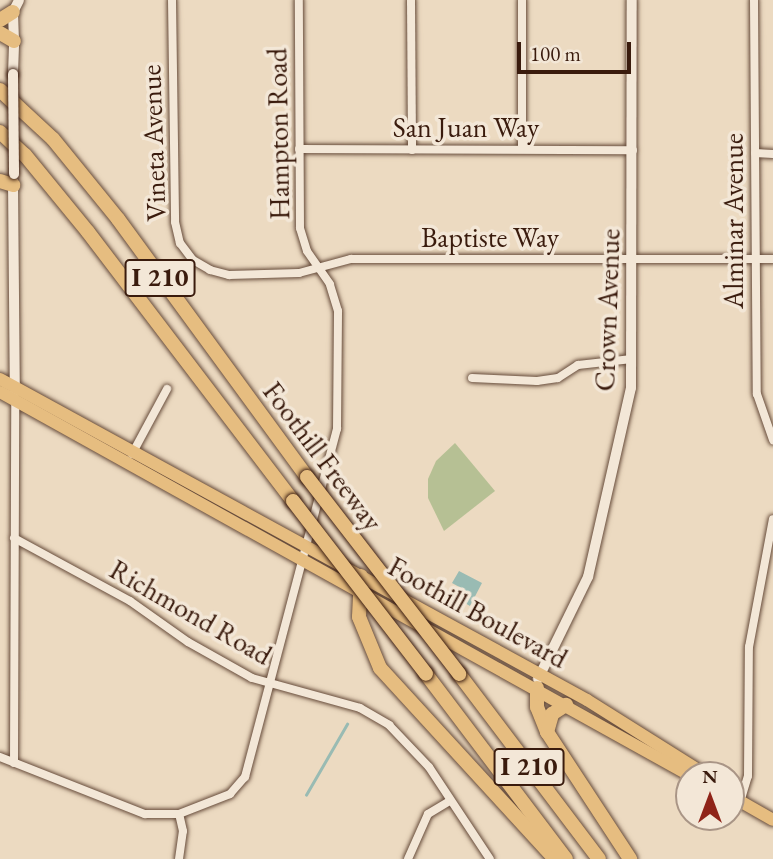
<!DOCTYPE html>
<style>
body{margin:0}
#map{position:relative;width:773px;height:859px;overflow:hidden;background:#ecdac1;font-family:"EB Garamond",serif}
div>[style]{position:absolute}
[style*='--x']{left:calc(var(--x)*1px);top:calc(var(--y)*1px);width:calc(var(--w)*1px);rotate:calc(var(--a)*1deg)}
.green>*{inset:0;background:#b6c094}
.water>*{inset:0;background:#99bbb3}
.stream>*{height:2.5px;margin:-1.25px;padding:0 1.25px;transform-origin:1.25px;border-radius:1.25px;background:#99bbb3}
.roads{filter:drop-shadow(0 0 2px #664b3a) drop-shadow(0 0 2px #664b3a)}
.minor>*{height:8px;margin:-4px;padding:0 4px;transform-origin:4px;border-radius:4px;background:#f3e7d7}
.tertiary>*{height:10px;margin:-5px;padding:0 5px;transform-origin:5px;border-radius:5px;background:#f3e7d7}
.secondary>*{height:10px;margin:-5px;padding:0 5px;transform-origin:5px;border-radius:5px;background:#f3e7d7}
.primary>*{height:12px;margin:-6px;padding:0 6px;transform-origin:6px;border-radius:6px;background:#e6bd80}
.motorway>*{height:14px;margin:-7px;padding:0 7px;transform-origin:7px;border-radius:7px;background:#e6bd80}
.bridges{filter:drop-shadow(0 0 2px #3a1b0d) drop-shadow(0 0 2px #3a1b0d)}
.secondary-bridge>*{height:10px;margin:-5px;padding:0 5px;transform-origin:5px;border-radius:5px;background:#f3e7d7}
.motorway-bridge>*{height:14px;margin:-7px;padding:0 7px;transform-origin:7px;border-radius:7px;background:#e6bd80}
span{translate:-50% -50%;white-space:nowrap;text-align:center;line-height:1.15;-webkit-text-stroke:7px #f3e7d7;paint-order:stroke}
.shield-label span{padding:2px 5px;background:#f3e7d7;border:2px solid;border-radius:5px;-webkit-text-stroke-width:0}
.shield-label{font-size:26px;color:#3a1b0d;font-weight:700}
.street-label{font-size:28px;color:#3a1b0d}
.north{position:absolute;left:675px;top:761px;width:70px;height:70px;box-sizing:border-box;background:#f3e7d7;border:2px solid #a99586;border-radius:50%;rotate:0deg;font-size:19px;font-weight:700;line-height:28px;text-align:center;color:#3a1b0d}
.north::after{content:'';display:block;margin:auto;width:24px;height:32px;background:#8f2418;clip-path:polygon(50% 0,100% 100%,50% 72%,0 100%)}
.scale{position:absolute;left:517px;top:42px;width:114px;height:32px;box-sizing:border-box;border:4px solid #3a1b0d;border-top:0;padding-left:9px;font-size:21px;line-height:24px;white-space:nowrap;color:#3a1b0d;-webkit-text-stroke:5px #f3e7d7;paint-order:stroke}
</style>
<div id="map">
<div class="green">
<i style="clip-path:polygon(455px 443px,495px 491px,444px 531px,428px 498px,428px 479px,436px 461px)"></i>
</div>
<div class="water">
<i style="clip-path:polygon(459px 571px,482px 583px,470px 606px,458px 599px,463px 589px,452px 583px)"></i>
</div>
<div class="stream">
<i style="--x:306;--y:795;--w:82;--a:-60"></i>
</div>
<div class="roads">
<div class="minor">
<i style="--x:172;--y:0;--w:222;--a:89.2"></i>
<i style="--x:175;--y:222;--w:22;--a:77"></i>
<i style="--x:180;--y:243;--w:21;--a:53"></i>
<i style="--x:193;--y:260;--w:20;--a:30"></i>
<i style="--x:210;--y:270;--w:20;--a:15"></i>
<i style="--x:229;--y:275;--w:70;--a:-1.6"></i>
<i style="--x:299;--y:273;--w:54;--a:-15.1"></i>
<i style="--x:351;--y:259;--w:422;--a:0"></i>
<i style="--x:411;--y:0;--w:150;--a:89.6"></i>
<i style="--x:522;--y:0;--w:149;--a:90"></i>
<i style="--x:754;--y:0;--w:394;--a:89.6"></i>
<i style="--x:757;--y:394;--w:49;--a:70.8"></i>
<i style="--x:299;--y:149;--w:334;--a:0.2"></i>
<i style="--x:755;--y:153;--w:18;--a:3"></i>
<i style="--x:472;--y:378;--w:65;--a:2.6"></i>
<i style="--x:537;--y:381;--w:21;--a:-8"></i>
<i style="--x:558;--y:378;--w:24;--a:-33"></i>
<i style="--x:578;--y:365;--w:54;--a:-6.3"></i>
<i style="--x:132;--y:454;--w:74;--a:-61.7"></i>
<i style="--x:14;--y:538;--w:132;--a:28.5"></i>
<i style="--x:130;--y:601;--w:71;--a:35.3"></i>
<i style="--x:188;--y:642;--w:73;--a:29.4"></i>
<i style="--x:252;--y:678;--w:112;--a:15.5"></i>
<i style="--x:360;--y:708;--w:34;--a:30"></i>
<i style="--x:389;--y:725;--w:58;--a:46.4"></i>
<i style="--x:429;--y:767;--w:110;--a:56.5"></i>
<i style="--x:0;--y:757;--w:156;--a:21.5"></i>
<i style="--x:145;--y:814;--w:34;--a:0"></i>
<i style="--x:179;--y:814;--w:55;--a:-21.4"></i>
<i style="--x:230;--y:794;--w:23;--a:-49"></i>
<i style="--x:245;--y:777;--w:360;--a:-75.2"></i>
<i style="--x:337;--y:429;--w:118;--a:-89.5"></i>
<i style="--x:338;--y:311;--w:28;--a:-107"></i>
<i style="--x:330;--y:284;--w:40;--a:-124.9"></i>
<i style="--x:307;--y:251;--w:24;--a:-107"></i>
<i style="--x:300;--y:228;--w:228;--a:-90.3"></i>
<i style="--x:14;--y:763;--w:362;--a:-89.8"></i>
<i style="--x:740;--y:802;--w:27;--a:-73"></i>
<i style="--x:748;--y:776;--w:129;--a:-89.6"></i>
<i style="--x:749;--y:647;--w:130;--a:-79.4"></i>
<i style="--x:179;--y:859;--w:28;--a:-82"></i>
<i style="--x:183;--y:831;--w:17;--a:-103"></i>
<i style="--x:408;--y:859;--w:49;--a:-66"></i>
<i style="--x:428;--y:814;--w:26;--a:-31"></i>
</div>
<div class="tertiary">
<i style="--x:14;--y:41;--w:29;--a:-92"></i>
<i style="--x:13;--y:12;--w:13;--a:-63"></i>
<i style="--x:538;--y:679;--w:114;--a:-63.9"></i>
<i style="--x:588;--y:577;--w:194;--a:-77.2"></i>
<i style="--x:631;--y:388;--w:388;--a:-89.9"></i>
</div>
<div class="secondary">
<i style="--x:13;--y:74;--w:33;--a:-88"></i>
<i style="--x:13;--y:181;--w:211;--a:89.5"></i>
</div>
<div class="primary">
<i style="--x:0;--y:379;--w:669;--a:28.67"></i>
<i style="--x:587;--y:700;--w:141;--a:32.2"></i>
<i style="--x:0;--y:392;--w:788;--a:29.07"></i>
<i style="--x:731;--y:796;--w:48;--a:29.7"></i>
</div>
<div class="motorway">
<i style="--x:0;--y:20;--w:15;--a:-32"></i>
<i style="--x:0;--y:33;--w:16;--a:30"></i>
<i style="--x:0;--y:90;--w:72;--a:42.8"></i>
<i style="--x:53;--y:139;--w:103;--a:50.9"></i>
<i style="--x:118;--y:219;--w:320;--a:53.8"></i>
<i style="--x:0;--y:132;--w:34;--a:43"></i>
<i style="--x:25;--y:155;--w:99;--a:50.7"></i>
<i style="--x:88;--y:232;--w:338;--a:52.7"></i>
<i style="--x:0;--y:181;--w:14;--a:17"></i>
<i style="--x:361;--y:576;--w:41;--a:92.8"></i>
<i style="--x:359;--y:617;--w:55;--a:67.6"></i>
<i style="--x:380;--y:668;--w:259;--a:47.5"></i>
<i style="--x:426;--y:674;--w:232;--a:52.9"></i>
<i style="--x:459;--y:674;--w:232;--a:52.9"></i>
<i style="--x:537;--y:688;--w:19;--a:90"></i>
<i style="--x:537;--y:707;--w:27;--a:68"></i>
<i style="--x:547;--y:732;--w:152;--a:56.8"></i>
<i style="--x:547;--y:732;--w:19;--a:-74"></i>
<i style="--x:552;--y:714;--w:17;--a:-33"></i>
</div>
</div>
<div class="bridges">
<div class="secondary-bridge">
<i style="--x:13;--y:74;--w:100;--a:89.4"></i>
</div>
<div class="motorway-bridge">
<i style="--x:307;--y:477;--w:249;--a:52.3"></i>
<i style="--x:293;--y:501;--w:218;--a:52.4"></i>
</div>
</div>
<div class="shield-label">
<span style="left:160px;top:278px">I 210</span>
<span style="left:529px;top:767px">I 210</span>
</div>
<div class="street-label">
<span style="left:466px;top:127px">San Juan Way</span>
<span style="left:278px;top:134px;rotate:-91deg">Hampton Road</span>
<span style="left:153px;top:143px;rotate:-92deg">Vineta Avenue</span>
<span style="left:733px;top:221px;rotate:-90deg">Alminar Avenue</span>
<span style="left:490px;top:237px">Baptiste Way</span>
<span style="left:607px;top:310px;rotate:-88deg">Crown Avenue</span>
<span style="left:323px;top:456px;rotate:53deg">Foothill Freeway</span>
<span style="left:191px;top:612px;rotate:30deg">Richmond Road</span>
<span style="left:478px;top:612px;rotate:29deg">Foothill Boulevard</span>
</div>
<div class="north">N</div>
<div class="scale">100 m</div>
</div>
